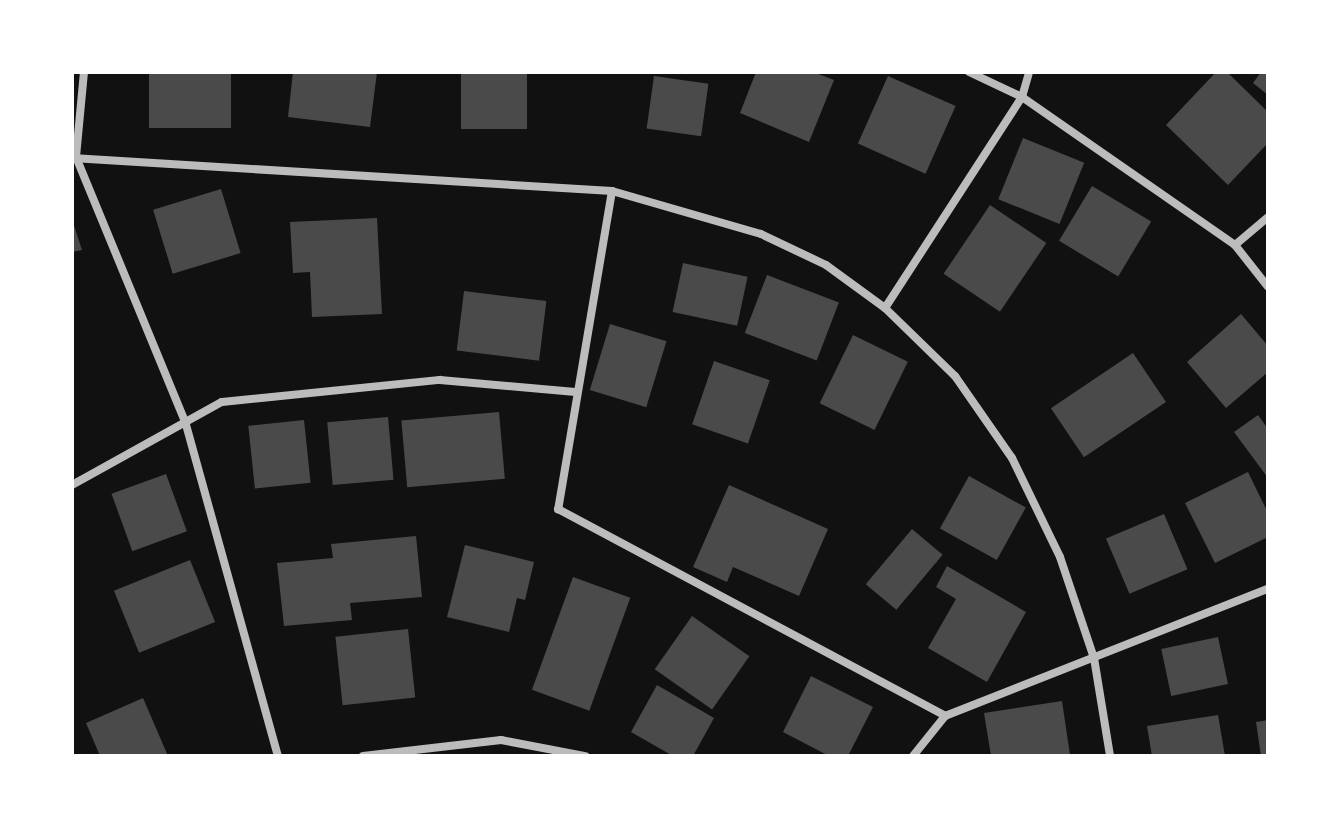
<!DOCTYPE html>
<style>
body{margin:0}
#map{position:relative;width:1340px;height:828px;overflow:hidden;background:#111;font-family:"Fira Sans Condensed",sans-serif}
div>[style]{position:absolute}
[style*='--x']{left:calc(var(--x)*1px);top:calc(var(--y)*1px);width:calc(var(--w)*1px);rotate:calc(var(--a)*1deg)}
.building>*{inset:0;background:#4a4a4a;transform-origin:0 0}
.minor>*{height:8px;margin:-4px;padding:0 4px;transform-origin:4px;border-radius:4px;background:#bcbcbc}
span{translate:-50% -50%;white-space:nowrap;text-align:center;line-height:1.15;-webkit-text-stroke:7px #fff;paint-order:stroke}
.frame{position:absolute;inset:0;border:74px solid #fff;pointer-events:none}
</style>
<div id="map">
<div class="building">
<i style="left:149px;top:72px;width:82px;height:56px"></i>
<i style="clip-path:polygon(293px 72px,377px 72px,370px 127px,288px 117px)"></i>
<i style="left:461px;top:72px;width:66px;height:57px"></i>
<i style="clip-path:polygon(756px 72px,813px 72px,834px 80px,809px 142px,740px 113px)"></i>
<i style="clip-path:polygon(1216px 72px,1227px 72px,1268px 112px,1268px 143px,1228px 185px,1166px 125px)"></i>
<i style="clip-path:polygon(1261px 72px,1268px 72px,1268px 95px,1253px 83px)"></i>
<i style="left:654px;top:76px;width:55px;height:53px;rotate:8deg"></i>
<i style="left:888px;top:76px;width:74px;height:74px;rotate:24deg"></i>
<i style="left:1023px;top:138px;width:66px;height:66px;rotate:22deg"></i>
<i style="left:1092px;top:186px;width:69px;height:64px;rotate:31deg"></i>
<i style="left:221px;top:189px;width:67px;height:71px;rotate:73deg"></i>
<i style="left:990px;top:205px;width:68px;height:83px;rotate:34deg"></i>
<i style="clip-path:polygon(377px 218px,382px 314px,312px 317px,310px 272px,293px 273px,290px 222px)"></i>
<i style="clip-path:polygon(72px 219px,82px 250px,72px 252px)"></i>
<i style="left:683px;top:263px;width:66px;height:50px;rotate:12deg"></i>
<i style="left:767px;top:275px;width:77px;height:62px;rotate:21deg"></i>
<i style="left:464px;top:291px;width:83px;height:60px;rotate:7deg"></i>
<i style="clip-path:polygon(1241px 314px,1268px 346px,1268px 372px,1226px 408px,1187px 362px)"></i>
<i style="left:610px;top:324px;width:59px;height:69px;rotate:17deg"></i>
<i style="left:853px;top:335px;width:61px;height:76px;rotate:26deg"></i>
<i style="left:1133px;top:353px;width:59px;height:99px;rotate:56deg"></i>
<i style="left:714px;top:361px;width:59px;height:67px;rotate:19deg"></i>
<i style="left:499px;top:412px;width:67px;height:98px;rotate:85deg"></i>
<i style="clip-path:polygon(1258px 415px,1268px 429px,1268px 478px,1234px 432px)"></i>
<i style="left:388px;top:417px;width:63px;height:61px;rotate:85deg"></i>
<i style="left:304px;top:420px;width:63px;height:56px;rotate:84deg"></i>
<i style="clip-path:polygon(1248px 472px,1268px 513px,1268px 537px,1215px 563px,1185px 503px)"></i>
<i style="left:166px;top:474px;width:61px;height:58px;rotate:70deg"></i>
<i style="left:969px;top:476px;width:65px;height:60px;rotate:29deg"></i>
<i style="clip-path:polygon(729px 485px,828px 529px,799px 596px,733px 567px,727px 582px,693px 567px)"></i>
<i style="left:1164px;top:514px;width:60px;height:63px;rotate:67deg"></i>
<i style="left:912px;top:529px;width:40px;height:72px;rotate:40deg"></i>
<i style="clip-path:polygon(416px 536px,422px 597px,350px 603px,352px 620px,284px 626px,277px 563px,333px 558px,331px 544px)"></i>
<i style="clip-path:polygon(465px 545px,534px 562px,525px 600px,517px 598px,509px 632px,447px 617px)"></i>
<i style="left:190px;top:560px;width:67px;height:82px;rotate:68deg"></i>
<i style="clip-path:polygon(947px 566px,1026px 612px,987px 682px,928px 648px,956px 599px,936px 587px)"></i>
<i style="left:573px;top:577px;width:61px;height:120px;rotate:20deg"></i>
<i style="left:692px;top:616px;width:70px;height:65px;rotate:35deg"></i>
<i style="left:408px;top:629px;width:69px;height:73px;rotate:84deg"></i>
<i style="left:1218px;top:637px;width:48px;height:58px;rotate:78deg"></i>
<i style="clip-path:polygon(811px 676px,873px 707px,848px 756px,829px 756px,783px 732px)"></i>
<i style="clip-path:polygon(657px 685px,714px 718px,693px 756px,673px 756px,631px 732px)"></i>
<i style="clip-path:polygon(143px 698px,168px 756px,100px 756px,86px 723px)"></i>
<i style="clip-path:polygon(1062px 701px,1070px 755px,991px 756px,984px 713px)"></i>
<i style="clip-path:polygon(1218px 715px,1225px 756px,1152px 756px,1147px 726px)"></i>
<i style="clip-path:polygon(1268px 720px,1268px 756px,1261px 756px,1256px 722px)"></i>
</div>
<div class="minor">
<i style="--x:84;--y:72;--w:85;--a:95.4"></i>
<i style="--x:76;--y:157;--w:286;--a:67.6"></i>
<i style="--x:185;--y:421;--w:348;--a:74.5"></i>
<i style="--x:969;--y:72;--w:59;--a:25.3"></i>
<i style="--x:1022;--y:97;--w:259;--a:34.8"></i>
<i style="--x:1235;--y:245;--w:53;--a:51.8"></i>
<i style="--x:72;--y:158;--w:541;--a:3.5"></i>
<i style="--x:612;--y:191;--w:155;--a:16.1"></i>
<i style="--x:761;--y:234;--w:72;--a:25.5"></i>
<i style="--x:826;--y:265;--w:73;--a:36.1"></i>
<i style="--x:885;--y:308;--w:98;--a:44.2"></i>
<i style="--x:955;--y:376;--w:100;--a:55.2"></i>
<i style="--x:1012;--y:458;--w:110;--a:64.1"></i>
<i style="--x:1060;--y:557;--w:107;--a:71.4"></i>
<i style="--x:1094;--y:658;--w:99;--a:80.7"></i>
<i style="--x:612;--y:191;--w:323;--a:99.6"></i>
<i style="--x:558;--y:509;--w:439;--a:28.1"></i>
<i style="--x:1235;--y:245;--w:43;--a:-40.3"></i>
<i style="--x:885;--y:308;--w:252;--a:-57"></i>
<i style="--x:1022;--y:97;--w:26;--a:-74"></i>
<i style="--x:72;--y:485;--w:171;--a:-29"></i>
<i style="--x:222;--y:402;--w:219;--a:-5.8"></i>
<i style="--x:440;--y:380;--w:136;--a:5.1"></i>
<i style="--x:363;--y:756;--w:139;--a:-6.6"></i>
<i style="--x:501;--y:740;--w:86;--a:10.8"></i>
<i style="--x:913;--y:756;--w:51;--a:-51.3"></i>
<i style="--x:945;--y:716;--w:347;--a:-21.5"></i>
</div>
<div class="frame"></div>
</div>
